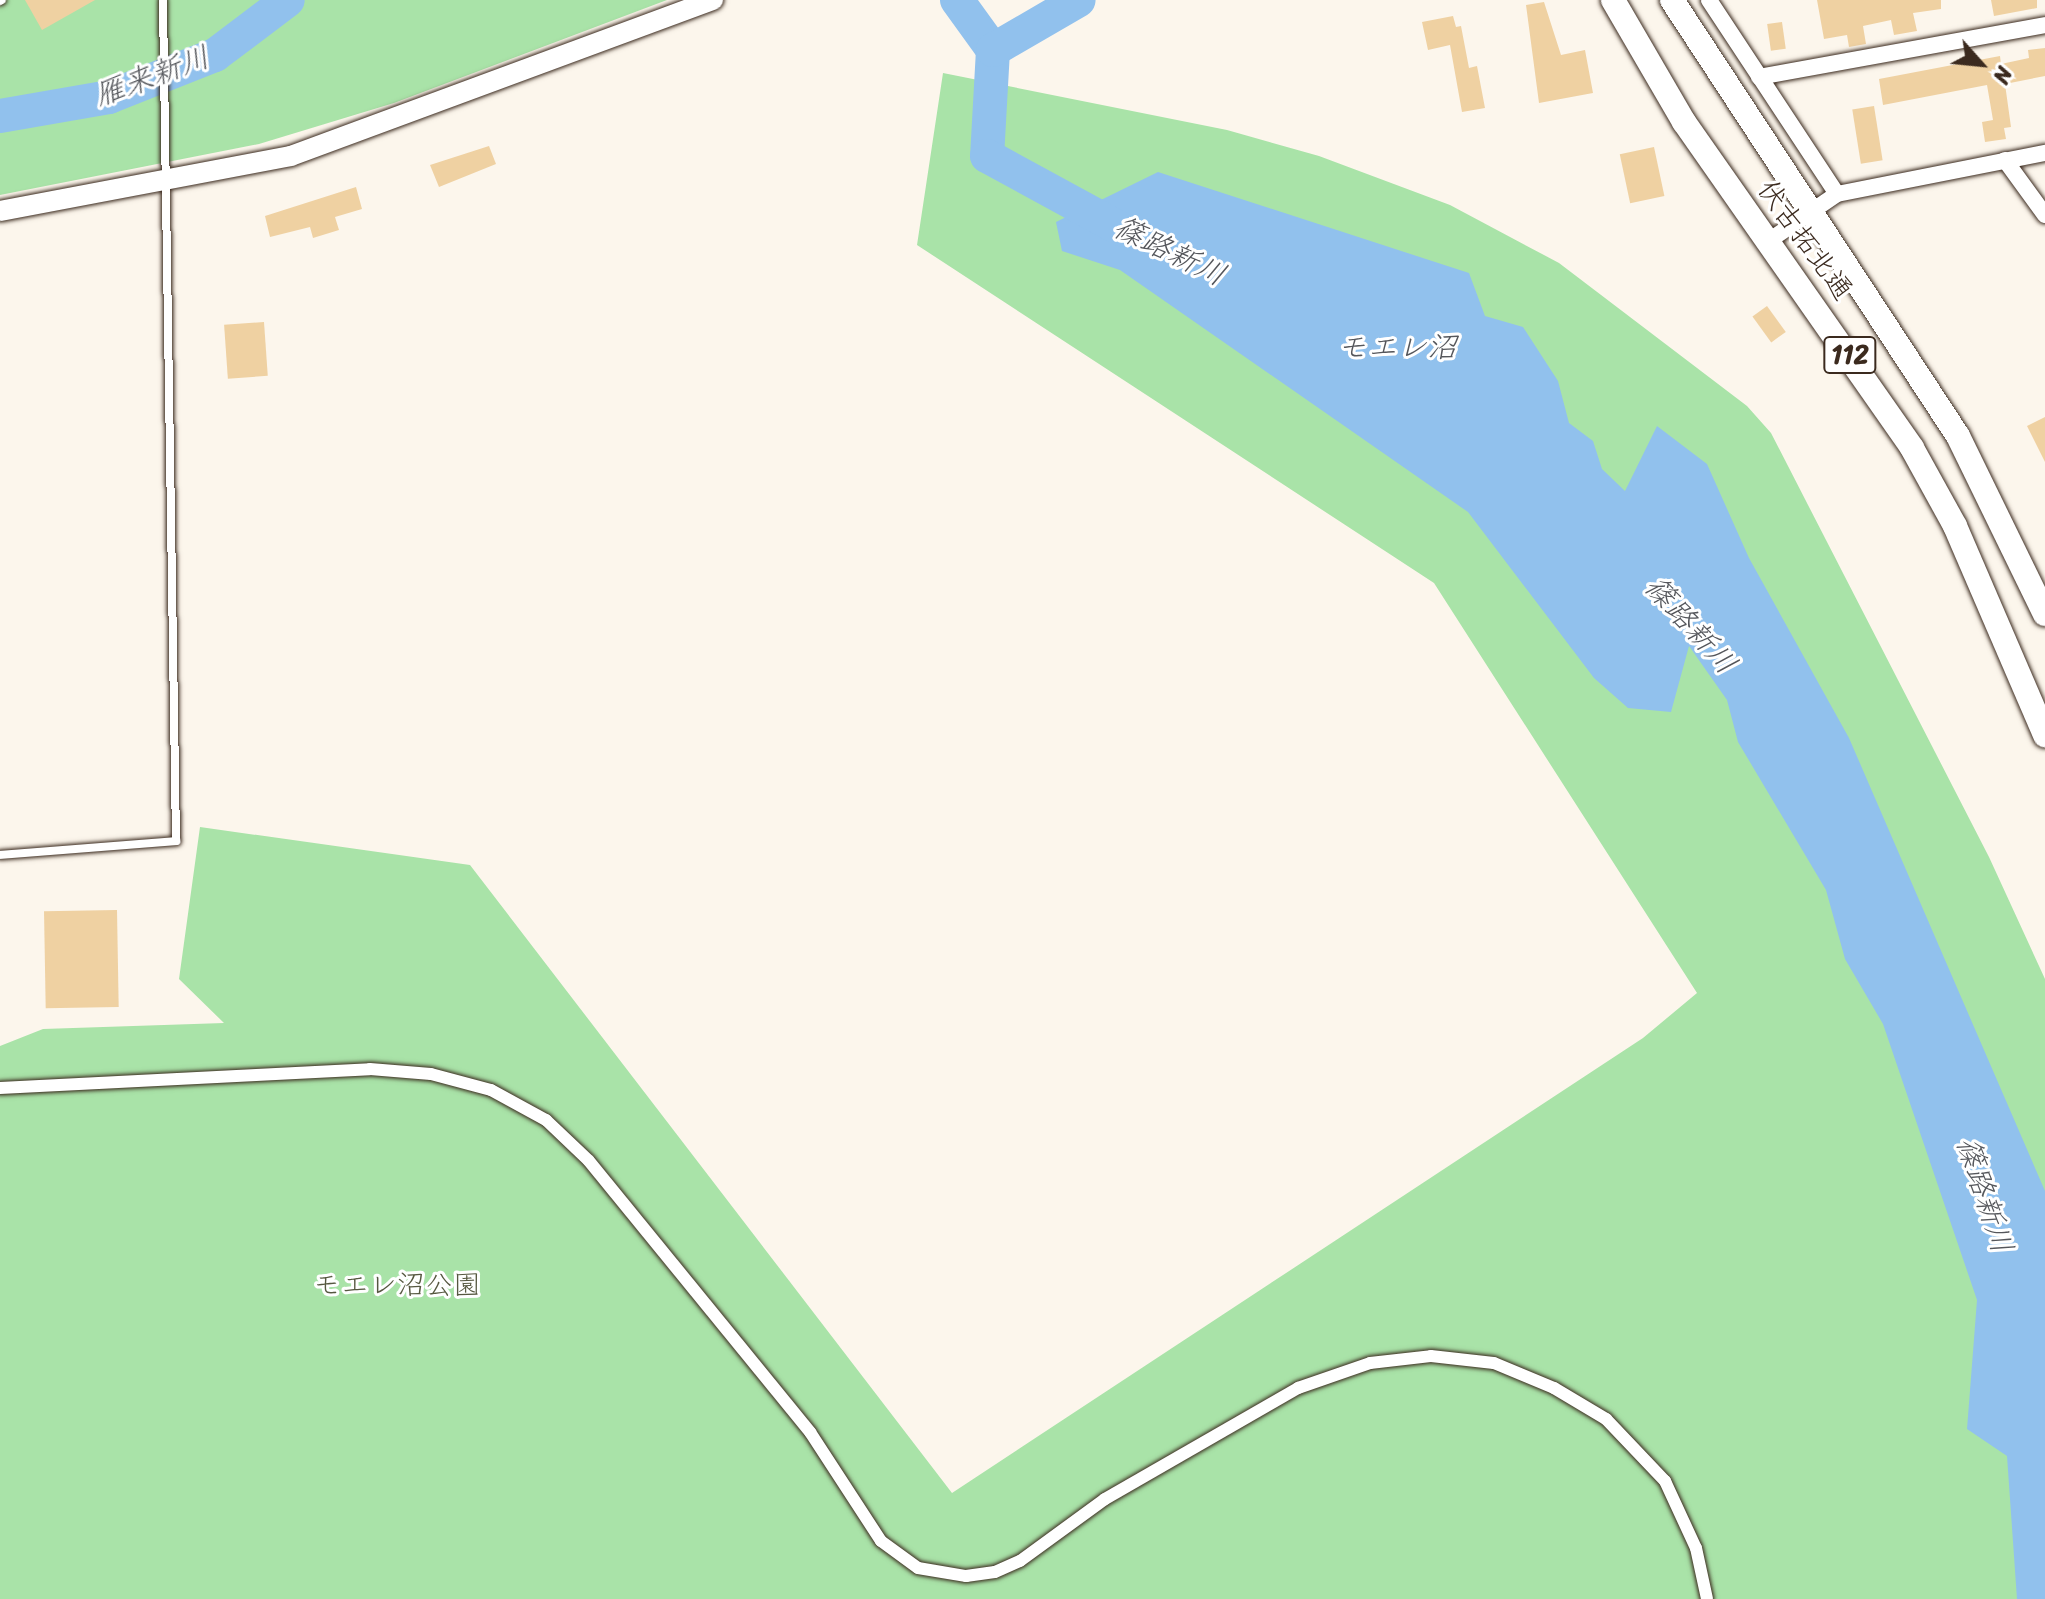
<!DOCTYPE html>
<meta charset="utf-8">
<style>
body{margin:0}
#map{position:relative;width:2045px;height:1599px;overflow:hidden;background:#fcf6ec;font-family:Sriracha,"Klee One",sans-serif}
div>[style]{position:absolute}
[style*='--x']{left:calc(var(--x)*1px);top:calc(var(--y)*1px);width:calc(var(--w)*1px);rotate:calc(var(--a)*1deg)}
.green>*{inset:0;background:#a9e3a8}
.water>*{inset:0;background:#91c1ed}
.river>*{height:34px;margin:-17px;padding:0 17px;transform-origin:17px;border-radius:17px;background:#91c1ed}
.building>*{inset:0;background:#efd1a2;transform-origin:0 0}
.roads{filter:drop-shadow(0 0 2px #3b2a1e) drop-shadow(0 0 2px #3b2a1e)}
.service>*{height:8px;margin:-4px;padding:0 4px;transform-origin:4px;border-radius:4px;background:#fff}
.pedestrian>*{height:12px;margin:-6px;padding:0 6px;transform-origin:6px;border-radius:6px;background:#fff}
.minor>*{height:16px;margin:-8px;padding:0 8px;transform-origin:8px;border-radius:8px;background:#fff}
.tertiary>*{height:20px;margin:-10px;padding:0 10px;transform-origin:10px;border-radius:10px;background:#fff}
.primary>*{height:24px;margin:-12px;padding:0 12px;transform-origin:12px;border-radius:12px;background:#fff}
span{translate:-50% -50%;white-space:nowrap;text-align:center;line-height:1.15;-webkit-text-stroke:6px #fff;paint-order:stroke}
.shield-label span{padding:2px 6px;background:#fff;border:2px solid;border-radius:6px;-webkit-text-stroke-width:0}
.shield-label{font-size:26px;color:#3b2a1e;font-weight:700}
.street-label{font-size:28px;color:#3b2a1e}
.park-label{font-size:28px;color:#565840}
.water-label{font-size:30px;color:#55575c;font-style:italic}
.north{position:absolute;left:1941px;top:24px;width:80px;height:80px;-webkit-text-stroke:6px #fff;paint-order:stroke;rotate:117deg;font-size:22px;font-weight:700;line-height:32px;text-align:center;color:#3b2a1e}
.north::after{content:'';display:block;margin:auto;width:28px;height:36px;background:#3b2a1e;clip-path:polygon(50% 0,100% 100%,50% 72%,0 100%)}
</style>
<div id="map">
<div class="green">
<i style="clip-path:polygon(0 0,667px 0,394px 103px,259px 144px,0 195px)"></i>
<i style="clip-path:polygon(943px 73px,1227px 130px,1319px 156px,1450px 205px,1559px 263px,1747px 406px,1771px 433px,1989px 857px,2045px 979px,2045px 1599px,0 1599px,0 1046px,43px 1029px,224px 1023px,179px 979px,200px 827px,470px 865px,952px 1493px,1643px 1038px,1697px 993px,1434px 583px,917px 245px)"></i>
</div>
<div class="water">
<i style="clip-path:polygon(1158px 172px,1469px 273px,1485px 316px,1523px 327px,1558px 381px,1569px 423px,1593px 441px,1602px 469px,1625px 491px,1657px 426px,1707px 464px,1749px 558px,1849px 738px,2045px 1191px,2045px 1599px,2017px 1599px,2007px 1456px,1967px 1429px,1977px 1300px,1883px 1024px,1845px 959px,1826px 890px,1738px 742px,1727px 700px,1689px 646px,1671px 712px,1628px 708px,1594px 678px,1468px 512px,1120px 270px,1062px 251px,1056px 222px)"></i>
</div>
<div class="river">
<i style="--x:957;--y:0;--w:62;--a:54.2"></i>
<i style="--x:993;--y:50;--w:106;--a:93.2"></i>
<i style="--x:987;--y:156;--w:153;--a:28.6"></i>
<i style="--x:993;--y:50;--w:99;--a:-30.2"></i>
<i style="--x:0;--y:116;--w:111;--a:-9.9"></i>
<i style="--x:109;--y:97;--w:114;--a:-21.6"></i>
<i style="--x:215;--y:55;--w:91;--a:-37"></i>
</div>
<div class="building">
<i style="clip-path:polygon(25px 0,95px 0,42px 30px)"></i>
<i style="clip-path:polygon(1817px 0,1941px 0,1941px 9px,1913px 13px,1917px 31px,1894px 35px,1891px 20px,1863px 26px,1866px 44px,1849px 47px,1847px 35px,1824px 39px)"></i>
<i style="clip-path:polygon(1991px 0,2037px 0,2037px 8px,1994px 16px)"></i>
<i style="clip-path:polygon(1544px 2px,1561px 55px,1585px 50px,1593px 93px,1539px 103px,1526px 5px)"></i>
<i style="clip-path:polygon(1453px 16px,1456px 27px,1461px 26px,1469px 68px,1477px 66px,1485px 108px,1462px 112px,1450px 45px,1428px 50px,1422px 22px)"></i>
<i style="left:1782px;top:22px;width:27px;height:15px;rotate:82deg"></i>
<i style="clip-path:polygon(2045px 48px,2045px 76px,2005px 84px,2011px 127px,2004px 128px,2006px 139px,1985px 142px,1982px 122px,1993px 120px,1987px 85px,1883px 105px,1879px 79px,2000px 56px,2001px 64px,2029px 58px,2028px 50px)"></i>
<i style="left:1874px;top:106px;width:55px;height:22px;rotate:81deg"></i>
<i style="clip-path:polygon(489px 146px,496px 164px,439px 187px,430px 165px)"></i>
<i style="left:1654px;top:147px;width:50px;height:35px;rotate:78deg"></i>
<i style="clip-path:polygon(356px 187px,362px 209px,335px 217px,339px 230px,313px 238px,310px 227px,270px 237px,265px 216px)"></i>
<i style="left:1767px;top:306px;width:32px;height:18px;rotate:54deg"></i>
<i style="left:264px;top:322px;width:54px;height:40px;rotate:86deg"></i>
<i style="clip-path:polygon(2045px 417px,2045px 462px,2027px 426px)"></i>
<i style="left:117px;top:910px;width:97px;height:73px;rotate:89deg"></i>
</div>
<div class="roads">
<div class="service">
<i style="--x:0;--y:1;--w:2;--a:-27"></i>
<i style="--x:0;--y:855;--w:177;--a:-4.5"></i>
<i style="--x:176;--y:841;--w:841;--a:-90.89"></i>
</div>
<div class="pedestrian">
<i style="--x:0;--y:1088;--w:370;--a:-2.9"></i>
<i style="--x:370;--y:1069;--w:61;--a:4.7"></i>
<i style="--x:431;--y:1074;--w:62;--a:14.9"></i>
<i style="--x:491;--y:1090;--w:63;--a:28.6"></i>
<i style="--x:546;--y:1120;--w:59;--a:43.6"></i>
<i style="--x:589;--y:1161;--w:350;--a:50.8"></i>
<i style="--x:810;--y:1432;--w:130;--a:56.9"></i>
<i style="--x:881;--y:1541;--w:46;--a:36.1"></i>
<i style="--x:918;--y:1568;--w:49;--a:9.5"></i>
<i style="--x:966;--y:1576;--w:29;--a:-8"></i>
<i style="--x:995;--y:1572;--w:27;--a:-24"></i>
<i style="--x:1020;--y:1561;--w:105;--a:-36.1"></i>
<i style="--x:1105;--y:1499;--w:223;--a:-29.9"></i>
<i style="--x:1298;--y:1388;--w:76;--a:-19.1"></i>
<i style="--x:1370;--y:1363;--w:61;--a:-6.5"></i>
<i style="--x:1431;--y:1356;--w:63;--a:6.3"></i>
<i style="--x:1494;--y:1363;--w:65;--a:22.6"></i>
<i style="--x:1554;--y:1388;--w:61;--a:30.8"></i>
<i style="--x:1606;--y:1419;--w:86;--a:46.4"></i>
<i style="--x:1665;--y:1481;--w:74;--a:65.2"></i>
<i style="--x:1696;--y:1548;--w:52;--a:77.8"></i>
</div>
<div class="minor">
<i style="--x:1709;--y:0;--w:232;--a:56.6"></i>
<i style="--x:1759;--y:77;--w:291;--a:-10.3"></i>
<i style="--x:2005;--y:160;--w:68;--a:54"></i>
<i style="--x:1770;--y:240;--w:81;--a:-34.5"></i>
<i style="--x:1837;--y:194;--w:212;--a:-11.2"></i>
</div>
<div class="tertiary">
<i style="--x:0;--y:211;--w:296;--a:-10.7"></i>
<i style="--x:291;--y:156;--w:450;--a:-20.3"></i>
</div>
<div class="primary">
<i style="--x:1613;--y:0;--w:141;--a:59.8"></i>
<i style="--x:1684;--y:122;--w:398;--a:55"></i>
<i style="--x:1912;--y:448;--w:89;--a:61.1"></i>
<i style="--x:1955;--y:526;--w:228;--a:66.7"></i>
<i style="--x:1672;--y:0;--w:521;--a:56.74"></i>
<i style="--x:1958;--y:436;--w:198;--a:64"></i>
</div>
</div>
<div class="shield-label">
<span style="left:1850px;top:355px">112</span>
</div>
<div class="street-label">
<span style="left:1805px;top:240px;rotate:54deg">伏古拓北通</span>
</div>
<div class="park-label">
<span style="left:397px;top:1285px">モエレ沼公園</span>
</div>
<div class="water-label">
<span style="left:152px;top:76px;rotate:-20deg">雁来新川</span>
<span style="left:1170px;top:251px;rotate:26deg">篠路新川</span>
<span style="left:1397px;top:347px">モエレ沼</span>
<span style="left:1691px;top:625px;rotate:48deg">篠路新川</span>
<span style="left:1985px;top:1195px;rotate:72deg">篠路新川</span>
</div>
<div class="north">N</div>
</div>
